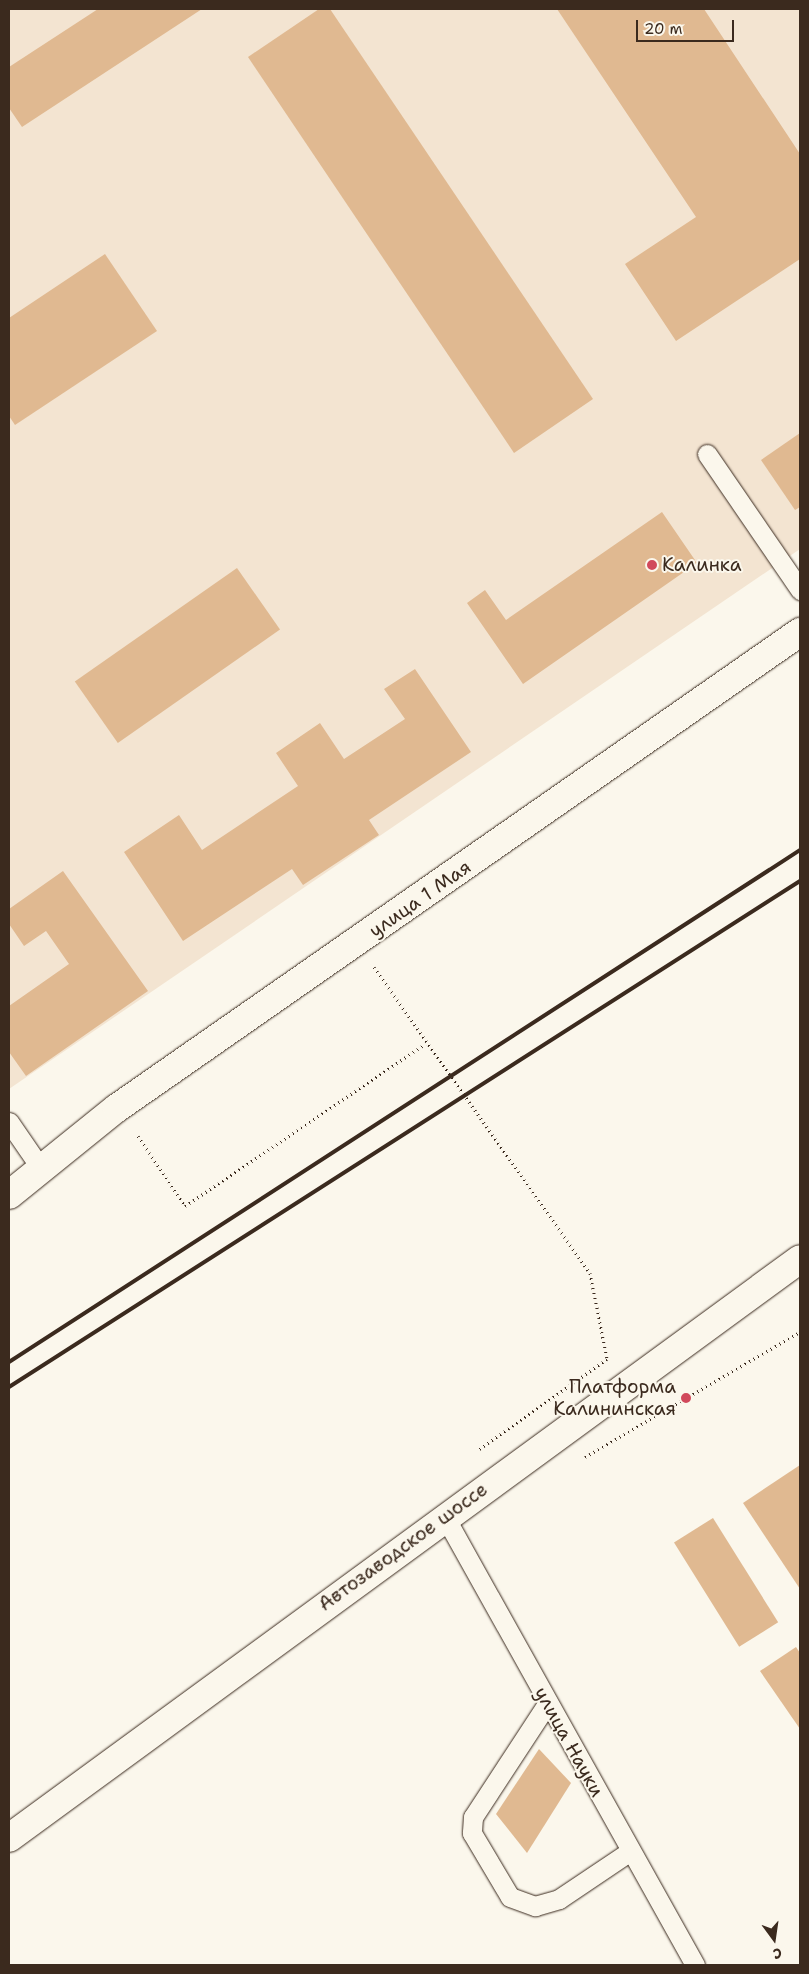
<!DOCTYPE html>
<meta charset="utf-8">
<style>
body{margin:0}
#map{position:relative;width:809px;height:1974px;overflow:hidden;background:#fbf7ec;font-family:"Shantell Sans",sans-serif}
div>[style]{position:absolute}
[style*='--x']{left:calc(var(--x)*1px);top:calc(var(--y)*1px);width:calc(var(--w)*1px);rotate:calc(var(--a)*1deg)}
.built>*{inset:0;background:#f3e4d1}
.building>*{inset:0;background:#e0b991;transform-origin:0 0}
.path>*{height:3px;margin-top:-1.5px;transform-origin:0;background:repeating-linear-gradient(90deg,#3b2a1e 0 1px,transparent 0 5px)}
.roads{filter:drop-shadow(0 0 1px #3b2a1e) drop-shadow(0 0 1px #3b2a1e)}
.lane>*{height:19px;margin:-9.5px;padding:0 9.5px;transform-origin:9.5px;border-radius:9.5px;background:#fbf7ec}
.street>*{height:28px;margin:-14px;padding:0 14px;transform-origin:14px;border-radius:14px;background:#fbf7ec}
.secondary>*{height:28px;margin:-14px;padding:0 14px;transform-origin:14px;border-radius:14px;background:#fbf7ec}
.rail>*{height:4px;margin:-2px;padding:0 2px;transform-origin:2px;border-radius:2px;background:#3b2a1e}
.dots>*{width:14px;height:14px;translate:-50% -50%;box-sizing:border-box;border:2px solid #fbf7ec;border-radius:50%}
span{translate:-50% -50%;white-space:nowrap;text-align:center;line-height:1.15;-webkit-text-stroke:4px #fbf7ec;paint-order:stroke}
.poi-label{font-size:19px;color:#3b2a1e}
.left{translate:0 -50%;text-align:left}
.right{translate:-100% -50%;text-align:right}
.street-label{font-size:19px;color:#3b2a1e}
.frame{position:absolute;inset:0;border:10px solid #3b2a1e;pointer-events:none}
.north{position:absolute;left:749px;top:1914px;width:50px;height:50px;-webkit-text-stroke:4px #fbf7ec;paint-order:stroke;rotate:166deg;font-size:14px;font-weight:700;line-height:20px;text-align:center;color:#3b2a1e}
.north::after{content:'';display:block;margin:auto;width:18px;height:22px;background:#3b2a1e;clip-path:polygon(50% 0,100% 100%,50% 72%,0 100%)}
.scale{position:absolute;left:636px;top:20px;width:98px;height:22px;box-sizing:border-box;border:2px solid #3b2a1e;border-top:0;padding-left:6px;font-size:15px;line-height:18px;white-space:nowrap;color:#3b2a1e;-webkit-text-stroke:4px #fbf7ec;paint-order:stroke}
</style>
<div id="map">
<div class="built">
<i style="clip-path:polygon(9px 9px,800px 9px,800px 549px,9px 1089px)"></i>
</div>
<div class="building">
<i style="clip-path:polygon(98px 9px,202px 9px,22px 127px,9px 108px,9px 67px)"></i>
<i style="clip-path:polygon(319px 9px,330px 9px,593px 399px,514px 453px,248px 57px)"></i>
<i style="clip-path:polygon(557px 9px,704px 9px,800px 154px,800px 259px,676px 341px,625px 264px,696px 217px)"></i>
<i style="clip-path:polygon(105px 254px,157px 331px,15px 425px,9px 416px,9px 318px)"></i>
<i style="clip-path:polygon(800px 433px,800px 507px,795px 510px,761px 460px)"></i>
<i style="clip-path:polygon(662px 512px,697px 563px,523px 684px,467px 603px,485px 590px,506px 620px)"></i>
<i style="left:237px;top:568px;width:75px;height:198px;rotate:55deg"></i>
<i style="clip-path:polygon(415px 669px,471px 752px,369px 820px,379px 835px,303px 885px,292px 869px,183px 941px,124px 852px,179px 815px,202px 850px,298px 786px,276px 753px,320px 723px,344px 759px,405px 719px,384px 689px)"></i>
<i style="clip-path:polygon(63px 871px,148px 991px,26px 1076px,9px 1052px,9px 1006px,69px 964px,46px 931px,24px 946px,9px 924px,9px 909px)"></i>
<i style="clip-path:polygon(800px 1465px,800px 1589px,743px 1503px)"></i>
<i style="left:713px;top:1518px;width:123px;height:46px;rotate:58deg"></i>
<i style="clip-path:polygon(796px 1647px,800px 1653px,800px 1729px,760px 1671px)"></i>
<i style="clip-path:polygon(539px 1749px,571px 1783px,527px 1853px,496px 1814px)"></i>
</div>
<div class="path">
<i style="--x:374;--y:967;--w:375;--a:54.8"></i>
<i style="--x:590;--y:1273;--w:88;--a:78.8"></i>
<i style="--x:607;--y:1359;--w:158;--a:144.8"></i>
<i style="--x:138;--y:1136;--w:84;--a:56.1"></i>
<i style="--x:185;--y:1206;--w:290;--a:-34"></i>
<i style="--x:585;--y:1457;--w:249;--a:-30.2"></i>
</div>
<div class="roads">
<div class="lane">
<i style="--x:707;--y:454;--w:165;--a:55.6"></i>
<i style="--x:9;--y:1122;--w:55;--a:55.4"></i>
<i style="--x:445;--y:1517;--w:513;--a:60.84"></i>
<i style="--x:547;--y:1704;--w:135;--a:123.2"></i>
<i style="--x:473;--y:1817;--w:16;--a:94"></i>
<i style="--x:472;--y:1833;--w:74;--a:59.3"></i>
<i style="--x:510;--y:1897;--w:27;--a:20"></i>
<i style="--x:535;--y:1906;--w:25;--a:-16"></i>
<i style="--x:559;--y:1899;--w:84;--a:-33.9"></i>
</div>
<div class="street">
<i style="--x:9;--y:1195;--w:139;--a:-38.9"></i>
<i style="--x:117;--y:1108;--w:833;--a:-34.87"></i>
</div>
<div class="secondary">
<i style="--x:9;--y:1838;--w:980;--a:-36.2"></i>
</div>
</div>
<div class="rail">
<i style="--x:9;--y:1362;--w:942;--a:-32.91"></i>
<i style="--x:9;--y:1387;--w:939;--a:-32.61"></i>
</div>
<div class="dots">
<i style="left:652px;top:565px;background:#d1495b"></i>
<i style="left:686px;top:1398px;background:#d1495b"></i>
</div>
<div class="poi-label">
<span class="left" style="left:662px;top:565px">Калинка</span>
<span class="right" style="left:676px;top:1398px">Платформа<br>Калининская</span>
</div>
<div class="street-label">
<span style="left:420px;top:899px;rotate:-35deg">улица 1 Мая</span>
<span style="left:403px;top:1547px;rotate:-36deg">Автозаводское шоссе</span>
<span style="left:569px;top:1742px;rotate:61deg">улица Науки</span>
</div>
<div class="frame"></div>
<div class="north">С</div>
<div class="scale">20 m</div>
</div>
